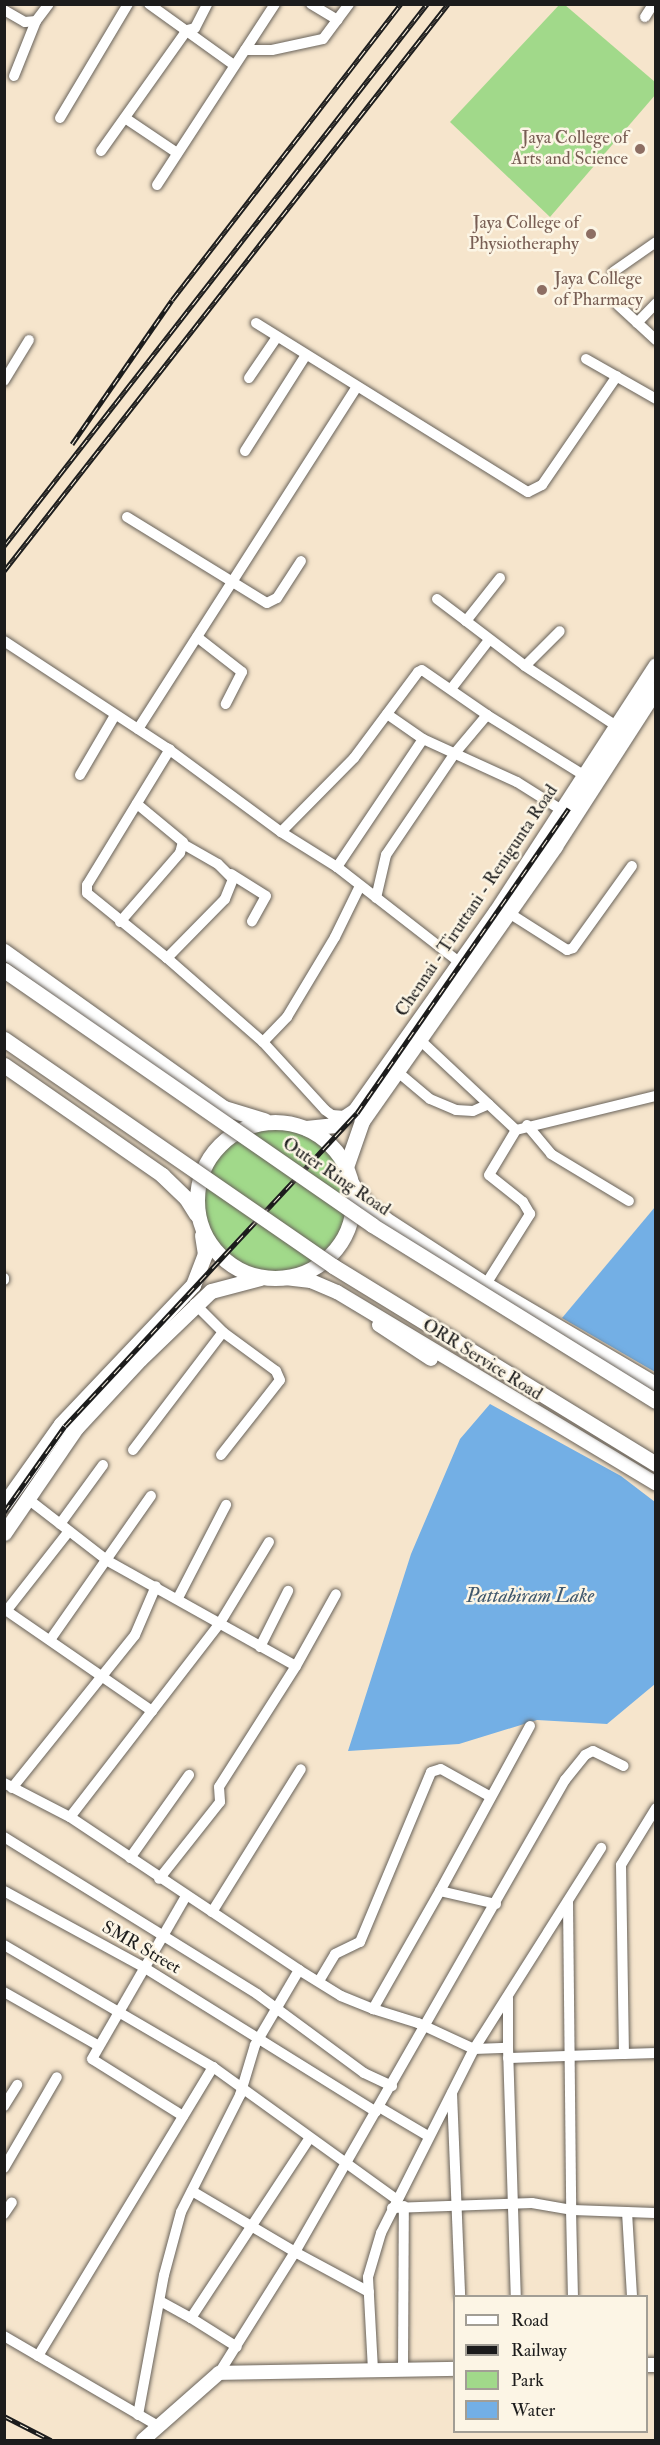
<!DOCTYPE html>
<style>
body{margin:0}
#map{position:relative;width:660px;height:2445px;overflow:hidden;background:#f6e5cc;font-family:"IM FELL Double Pica",serif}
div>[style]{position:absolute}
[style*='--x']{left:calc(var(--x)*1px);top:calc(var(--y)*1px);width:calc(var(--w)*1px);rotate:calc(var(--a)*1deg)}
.green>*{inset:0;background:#a1d98a}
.round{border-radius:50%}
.water>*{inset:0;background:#73afe5}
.roads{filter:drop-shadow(0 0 2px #68625a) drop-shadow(0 0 2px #68625a)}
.minor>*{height:10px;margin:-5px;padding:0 5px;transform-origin:5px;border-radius:5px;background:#fff}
.major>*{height:14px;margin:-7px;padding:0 7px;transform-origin:7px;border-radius:7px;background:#fff}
.highway>*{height:15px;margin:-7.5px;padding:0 7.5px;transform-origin:7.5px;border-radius:7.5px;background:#fff}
.highway>.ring{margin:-7.5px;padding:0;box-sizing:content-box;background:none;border:15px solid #fff;border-radius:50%}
.rail>*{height:5px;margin-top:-2.5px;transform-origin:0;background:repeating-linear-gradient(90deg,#fcf5e5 0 9px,#1c1c1c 0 18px);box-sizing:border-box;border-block:2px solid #1c1c1c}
.bridges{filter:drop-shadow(0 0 2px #68625a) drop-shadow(0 0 2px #68625a)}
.highway-bridge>*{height:15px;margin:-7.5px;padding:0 7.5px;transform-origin:7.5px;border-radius:7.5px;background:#fff}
.dots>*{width:16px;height:16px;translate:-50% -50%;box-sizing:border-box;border:3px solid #fcf5e5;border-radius:50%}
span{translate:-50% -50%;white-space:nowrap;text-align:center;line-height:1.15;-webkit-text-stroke:5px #fcf5e5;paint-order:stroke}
.education-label{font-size:18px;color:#785e54}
.right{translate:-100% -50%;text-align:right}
.left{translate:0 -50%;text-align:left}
.street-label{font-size:18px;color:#1c1c1c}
.water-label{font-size:20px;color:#3f576c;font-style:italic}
.frame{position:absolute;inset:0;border:6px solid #1c1c1c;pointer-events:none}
.legend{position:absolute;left:453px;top:2295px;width:195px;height:138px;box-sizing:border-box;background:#fcf5e5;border:2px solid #a29e95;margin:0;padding:8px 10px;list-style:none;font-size:18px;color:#1c1c1c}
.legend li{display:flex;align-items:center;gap:12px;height:30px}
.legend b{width:30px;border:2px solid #a29e95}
</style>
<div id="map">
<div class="green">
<i style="clip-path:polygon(560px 4px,565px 5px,655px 82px,656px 94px,550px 217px,450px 122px)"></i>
<i class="round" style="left:204px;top:1128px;width:144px;height:144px"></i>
</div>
<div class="water">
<i style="clip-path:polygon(655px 1207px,655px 1372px,562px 1318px)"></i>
<i style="clip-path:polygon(490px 1404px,621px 1476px,655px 1502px,655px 1684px,607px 1724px,537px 1720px,459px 1744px,348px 1751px,411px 1554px,460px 1439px)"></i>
</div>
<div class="roads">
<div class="minor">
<i style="--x:149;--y:4;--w:105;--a:35.7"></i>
<i style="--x:311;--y:4;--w:31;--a:31"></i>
<i style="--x:4;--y:10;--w:24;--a:30"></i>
<i style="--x:25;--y:22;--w:11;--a:-5"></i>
<i style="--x:36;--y:21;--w:21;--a:-53"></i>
<i style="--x:645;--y:17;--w:15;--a:-58"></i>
<i style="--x:245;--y:50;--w:27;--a:0"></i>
<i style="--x:272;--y:50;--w:52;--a:-12.2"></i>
<i style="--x:323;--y:39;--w:44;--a:-53.4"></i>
<i style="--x:14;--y:76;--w:59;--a:-68.2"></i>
<i style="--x:60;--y:118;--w:133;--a:-59.2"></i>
<i style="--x:125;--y:118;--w:63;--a:33.9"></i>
<i style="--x:101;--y:151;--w:148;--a:-54.6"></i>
<i style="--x:187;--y:30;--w:8;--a:-14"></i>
<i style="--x:195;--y:28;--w:27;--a:-63"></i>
<i style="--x:157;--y:185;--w:216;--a:-56.9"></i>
<i style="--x:613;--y:272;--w:52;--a:-34.9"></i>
<i style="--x:618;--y:305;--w:52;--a:42.6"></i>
<i style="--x:256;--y:323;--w:320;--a:31.9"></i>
<i style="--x:528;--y:492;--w:16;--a:-27"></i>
<i style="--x:542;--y:485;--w:132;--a:-55.5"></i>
<i style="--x:637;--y:323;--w:28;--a:-46"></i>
<i style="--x:586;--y:359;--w:81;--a:29.7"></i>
<i style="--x:249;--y:378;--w:50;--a:-55.7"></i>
<i style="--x:4;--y:381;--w:48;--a:-58.6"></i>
<i style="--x:245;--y:451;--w:114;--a:-57.6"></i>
<i style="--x:127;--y:517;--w:164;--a:31.6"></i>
<i style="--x:267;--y:603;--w:11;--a:-27"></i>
<i style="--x:277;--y:598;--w:44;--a:-57"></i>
<i style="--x:500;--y:578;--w:55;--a:128.3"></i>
<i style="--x:466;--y:621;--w:74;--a:37.3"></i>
<i style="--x:525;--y:666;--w:111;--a:33.3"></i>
<i style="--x:437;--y:599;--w:36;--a:37"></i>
<i style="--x:197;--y:637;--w:57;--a:37.9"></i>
<i style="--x:242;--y:672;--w:36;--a:117"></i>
<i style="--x:4;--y:641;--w:195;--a:33.3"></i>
<i style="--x:167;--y:748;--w:142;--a:36.4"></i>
<i style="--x:281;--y:832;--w:66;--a:32"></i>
<i style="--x:337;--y:867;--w:161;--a:37.9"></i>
<i style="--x:525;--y:666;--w:49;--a:-45"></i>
<i style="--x:451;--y:689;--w:62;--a:-52.2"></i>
<i style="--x:387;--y:714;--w:44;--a:34.8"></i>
<i style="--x:423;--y:739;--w:103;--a:24.6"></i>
<i style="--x:517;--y:782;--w:54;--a:32.2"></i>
<i style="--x:487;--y:715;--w:115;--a:31.9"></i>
<i style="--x:138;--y:729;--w:406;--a:-57.4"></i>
<i style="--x:80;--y:775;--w:69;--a:-59.7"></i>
<i style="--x:281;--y:832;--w:104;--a:-45.4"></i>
<i style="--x:354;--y:758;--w:107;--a:-53.3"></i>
<i style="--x:418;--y:672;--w:4;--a:-27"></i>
<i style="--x:422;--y:670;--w:79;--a:34.7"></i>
<i style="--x:487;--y:715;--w:50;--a:130.1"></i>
<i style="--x:455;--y:753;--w:123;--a:124.1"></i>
<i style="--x:386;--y:855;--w:44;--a:103.1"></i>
<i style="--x:183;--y:844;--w:40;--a:29.7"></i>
<i style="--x:218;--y:864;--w:21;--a:45"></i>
<i style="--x:233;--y:879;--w:22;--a:112"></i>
<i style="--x:225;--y:899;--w:83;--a:134.5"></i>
<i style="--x:167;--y:958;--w:128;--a:41.2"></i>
<i style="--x:263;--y:1042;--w:35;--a:-46"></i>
<i style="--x:287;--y:1017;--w:93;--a:-59"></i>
<i style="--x:335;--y:937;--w:57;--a:-63.9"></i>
<i style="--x:337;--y:867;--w:154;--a:-56.1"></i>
<i style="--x:231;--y:874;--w:41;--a:32.2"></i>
<i style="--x:266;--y:896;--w:29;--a:119"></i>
<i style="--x:509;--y:913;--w:69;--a:32.5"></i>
<i style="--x:567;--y:950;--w:6;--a:-18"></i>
<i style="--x:573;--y:948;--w:101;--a:-54.3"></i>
<i style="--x:120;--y:922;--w:91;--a:-49"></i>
<i style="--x:180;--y:853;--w:11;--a:-75"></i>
<i style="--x:183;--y:842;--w:60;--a:-140.4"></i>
<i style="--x:167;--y:958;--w:103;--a:-140.9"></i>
<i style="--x:87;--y:893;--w:8;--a:-90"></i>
<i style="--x:87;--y:885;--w:159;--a:-58.6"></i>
<i style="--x:421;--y:1041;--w:130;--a:43.1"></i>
<i style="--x:516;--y:1130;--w:144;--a:-13.7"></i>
<i style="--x:263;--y:1042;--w:92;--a:47.6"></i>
<i style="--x:325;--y:1110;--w:9;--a:36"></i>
<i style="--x:332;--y:1115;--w:16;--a:4"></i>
<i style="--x:399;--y:1073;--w:40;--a:40"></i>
<i style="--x:430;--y:1099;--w:28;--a:23"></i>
<i style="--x:456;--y:1110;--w:17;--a:3"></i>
<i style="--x:473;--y:1111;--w:17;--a:-24"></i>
<i style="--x:527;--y:1125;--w:38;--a:50"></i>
<i style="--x:551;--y:1154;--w:91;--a:31.1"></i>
<i style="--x:4;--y:1278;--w:2;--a:90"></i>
<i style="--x:486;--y:1284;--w:83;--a:-57.8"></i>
<i style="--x:530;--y:1214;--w:14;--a:-120"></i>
<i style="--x:523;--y:1202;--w:43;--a:-141.5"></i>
<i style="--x:489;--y:1175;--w:52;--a:-59"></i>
<i style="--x:133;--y:1450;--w:148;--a:-52.7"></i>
<i style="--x:223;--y:1332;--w:40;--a:-135"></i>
<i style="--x:221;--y:1455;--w:95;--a:-51.8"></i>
<i style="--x:280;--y:1380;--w:10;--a:-114"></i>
<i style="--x:276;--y:1371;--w:66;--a:-143.7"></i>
<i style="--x:28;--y:1499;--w:101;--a:37.8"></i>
<i style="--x:108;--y:1561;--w:215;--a:29.2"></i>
<i style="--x:296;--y:1666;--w:143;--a:122.5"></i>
<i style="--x:219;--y:1787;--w:15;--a:86"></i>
<i style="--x:220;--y:1802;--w:98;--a:128.4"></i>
<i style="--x:60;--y:1524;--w:73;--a:-53.9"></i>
<i style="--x:269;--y:1542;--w:95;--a:121.2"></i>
<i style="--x:220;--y:1623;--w:245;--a:127.7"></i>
<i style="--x:70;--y:1817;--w:275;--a:33.7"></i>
<i style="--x:299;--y:1970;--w:49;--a:31.8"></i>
<i style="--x:341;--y:1996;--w:35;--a:22"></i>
<i style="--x:178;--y:1598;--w:105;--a:-62.7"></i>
<i style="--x:4;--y:1609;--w:180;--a:34.6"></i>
<i style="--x:7;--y:1610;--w:100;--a:-51.9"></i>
<i style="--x:50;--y:1640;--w:176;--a:-55"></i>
<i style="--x:260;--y:1647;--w:63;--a:-63.4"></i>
<i style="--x:296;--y:1666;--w:82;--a:-60.9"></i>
<i style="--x:4;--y:1783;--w:74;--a:27.3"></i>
<i style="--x:12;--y:1788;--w:196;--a:-51.2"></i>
<i style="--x:135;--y:1635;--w:53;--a:-66.8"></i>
<i style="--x:656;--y:1808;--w:67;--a:121.6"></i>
<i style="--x:621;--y:1865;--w:189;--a:89.1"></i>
<i style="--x:624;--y:2054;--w:32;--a:-2"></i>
<i style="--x:4;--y:1837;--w:298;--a:31.8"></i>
<i style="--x:257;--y:1994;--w:133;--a:36.4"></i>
<i style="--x:364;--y:2073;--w:31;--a:25"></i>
<i style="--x:130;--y:1858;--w:102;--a:-54.6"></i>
<i style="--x:4;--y:1891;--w:161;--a:28.6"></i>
<i style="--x:145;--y:1968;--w:272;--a:31.9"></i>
<i style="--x:440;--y:1891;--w:136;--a:119.6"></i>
<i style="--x:373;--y:2009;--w:47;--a:17.3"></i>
<i style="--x:418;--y:2023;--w:62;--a:24.9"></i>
<i style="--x:474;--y:2049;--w:34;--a:-2"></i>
<i style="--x:508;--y:2048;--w:50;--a:-90"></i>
<i style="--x:568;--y:1901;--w:309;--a:89.4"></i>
<i style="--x:571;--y:2210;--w:85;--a:2"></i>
<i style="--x:496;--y:1904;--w:57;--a:-166.9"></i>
<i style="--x:440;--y:1891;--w:188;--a:-61.4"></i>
<i style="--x:212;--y:1912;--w:168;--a:-58.1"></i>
<i style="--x:4;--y:1945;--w:242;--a:30.3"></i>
<i style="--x:213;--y:2067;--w:226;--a:35.8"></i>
<i style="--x:319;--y:1981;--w:31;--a:-59"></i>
<i style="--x:335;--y:1954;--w:28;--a:-26"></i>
<i style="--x:360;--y:1942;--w:184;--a:-67.3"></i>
<i style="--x:431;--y:1772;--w:10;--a:-17"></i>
<i style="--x:441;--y:1769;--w:57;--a:29.2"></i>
<i style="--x:4;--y:1992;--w:109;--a:29.6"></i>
<i style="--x:508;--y:2048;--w:248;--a:88.2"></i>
<i style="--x:508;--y:2058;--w:116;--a:-2"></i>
<i style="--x:452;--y:2093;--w:203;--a:87.7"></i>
<i style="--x:4;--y:2106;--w:25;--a:-58"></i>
<i style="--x:379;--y:2107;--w:57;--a:30.6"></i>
<i style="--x:183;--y:2116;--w:107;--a:-147.9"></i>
<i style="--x:92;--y:2059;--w:188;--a:-60"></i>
<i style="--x:4;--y:2168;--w:105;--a:-59.8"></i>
<i style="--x:192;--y:2191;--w:120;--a:30.6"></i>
<i style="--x:295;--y:2252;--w:143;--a:122.1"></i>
<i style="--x:392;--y:2208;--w:140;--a:-2"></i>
<i style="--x:532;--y:2203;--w:40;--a:10"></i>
<i style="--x:571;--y:2210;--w:86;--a:88.7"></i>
<i style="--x:627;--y:2212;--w:84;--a:86.6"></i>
<i style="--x:4;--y:2214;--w:14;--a:-56"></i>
<i style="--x:369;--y:2292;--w:84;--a:-151.6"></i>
<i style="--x:295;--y:2252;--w:544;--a:-60.23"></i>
<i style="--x:565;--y:1780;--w:32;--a:-51"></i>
<i style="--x:585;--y:1755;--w:9;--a:-27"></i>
<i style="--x:593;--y:1751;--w:34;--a:26"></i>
<i style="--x:160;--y:2301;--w:35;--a:29"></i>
<i style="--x:191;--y:2318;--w:214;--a:-56.6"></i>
<i style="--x:191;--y:2318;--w:54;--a:32.2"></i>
<i style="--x:4;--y:2336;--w:178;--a:30.3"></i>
<i style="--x:38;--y:2356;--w:338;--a:-58.8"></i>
<i style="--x:373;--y:2370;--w:93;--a:-93.1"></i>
<i style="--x:368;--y:2277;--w:46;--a:-73.5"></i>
<i style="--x:381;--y:2233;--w:206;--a:-63.2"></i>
<i style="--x:474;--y:2049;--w:238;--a:-57.7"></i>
<i style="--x:403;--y:2370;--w:164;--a:-89.7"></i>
<i style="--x:138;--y:2415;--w:142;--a:-79.5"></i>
<i style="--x:164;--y:2275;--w:65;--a:-74.9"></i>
<i style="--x:181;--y:2212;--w:131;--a:-63.2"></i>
<i style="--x:240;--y:2095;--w:52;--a:-73.3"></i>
<i style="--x:255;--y:2045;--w:87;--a:-59.6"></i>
</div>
<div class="major">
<i style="--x:352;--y:1183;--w:26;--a:54"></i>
<i style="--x:367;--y:1204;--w:24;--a:38"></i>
<i style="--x:386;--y:1219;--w:119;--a:33"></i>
<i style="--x:486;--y:1284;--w:197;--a:30.5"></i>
<i style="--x:285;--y:1278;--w:26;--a:7"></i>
<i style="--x:311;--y:1281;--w:28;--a:23"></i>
<i style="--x:337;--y:1292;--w:372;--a:31"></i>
<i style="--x:379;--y:1325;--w:62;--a:33.2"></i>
<i style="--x:646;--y:2365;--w:10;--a:0"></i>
<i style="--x:143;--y:2440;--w:101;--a:-41.4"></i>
<i style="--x:219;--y:2373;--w:235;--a:-1"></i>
</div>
<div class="highway">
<i style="--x:4;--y:951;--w:270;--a:35.5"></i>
<i style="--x:224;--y:1108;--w:42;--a:16.7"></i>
<i style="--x:4;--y:1065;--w:193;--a:34.8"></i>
<i style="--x:162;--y:1175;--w:33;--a:44"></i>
<i style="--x:186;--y:1198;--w:19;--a:58"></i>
<i class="ring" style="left:197px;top:1122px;width:141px;height:141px"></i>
<i style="--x:306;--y:1128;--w:27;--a:-6"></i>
<i style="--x:333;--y:1125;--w:27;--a:-34"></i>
<i style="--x:355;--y:1110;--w:244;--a:-54.7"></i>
<i style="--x:496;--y:911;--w:293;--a:-57"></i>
<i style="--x:346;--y:1167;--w:49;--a:-70.8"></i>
<i style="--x:362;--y:1121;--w:336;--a:-54.9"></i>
<i style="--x:555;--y:846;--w:187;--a:-57.2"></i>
<i style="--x:4;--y:1504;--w:98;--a:-54.5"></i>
<i style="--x:61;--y:1424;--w:192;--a:-46.5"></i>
<i style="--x:193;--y:1285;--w:33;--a:-69"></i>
<i style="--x:205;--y:1254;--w:19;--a:-99"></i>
<i style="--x:4;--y:1533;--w:127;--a:-55.6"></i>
<i style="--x:76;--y:1428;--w:94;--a:-47.2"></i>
<i style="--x:140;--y:1359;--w:98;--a:-43.8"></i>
<i style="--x:211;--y:1291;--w:51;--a:-14.9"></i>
</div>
</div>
<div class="rail">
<i style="--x:72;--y:444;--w:175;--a:-55.2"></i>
<i style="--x:172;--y:300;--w:374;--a:-52.3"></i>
<i style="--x:4;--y:546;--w:688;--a:-52.03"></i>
<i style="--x:4;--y:571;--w:720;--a:-51.94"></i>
<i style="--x:4;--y:1512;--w:105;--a:-54.7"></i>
<i style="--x:65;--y:1426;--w:428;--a:-47"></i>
<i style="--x:357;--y:1113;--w:371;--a:-55.2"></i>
<i style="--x:4;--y:2416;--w:53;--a:27.1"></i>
</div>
<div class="bridges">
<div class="highway-bridge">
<i style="--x:4;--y:970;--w:448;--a:34.7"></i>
<i style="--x:372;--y:1225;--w:334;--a:31.8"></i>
<i style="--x:4;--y:1039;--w:400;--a:34.6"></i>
<i style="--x:333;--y:1266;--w:379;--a:31.5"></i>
</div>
</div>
<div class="dots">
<i style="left:640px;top:149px;background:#8d6e63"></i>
<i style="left:591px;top:234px;background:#8d6e63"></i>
<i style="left:542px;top:290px;background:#8d6e63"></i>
</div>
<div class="education-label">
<span class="right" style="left:628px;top:149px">Jaya College of<br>Arts and Science</span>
<span class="right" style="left:579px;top:234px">Jaya College of<br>Physiotheraphy</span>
<span class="left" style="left:554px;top:290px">Jaya College<br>of Pharmacy</span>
</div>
<div class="street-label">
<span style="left:477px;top:901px;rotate:-56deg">Chennai - Tiruttani - Renigunta Road</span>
<span style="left:336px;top:1177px;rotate:34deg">Outer Ring Road</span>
<span style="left:482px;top:1360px;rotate:32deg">ORR Service Road</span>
<span style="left:141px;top:1948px;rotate:30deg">SMR Street</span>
</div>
<div class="water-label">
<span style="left:530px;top:1595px">Pattabiram Lake</span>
</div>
<div class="frame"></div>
<ul class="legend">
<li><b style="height:8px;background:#fff"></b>Road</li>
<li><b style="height:8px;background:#1c1c1c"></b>Railway</li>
<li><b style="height:16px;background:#a1d98a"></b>Park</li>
<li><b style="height:16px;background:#73afe5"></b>Water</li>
</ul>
</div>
